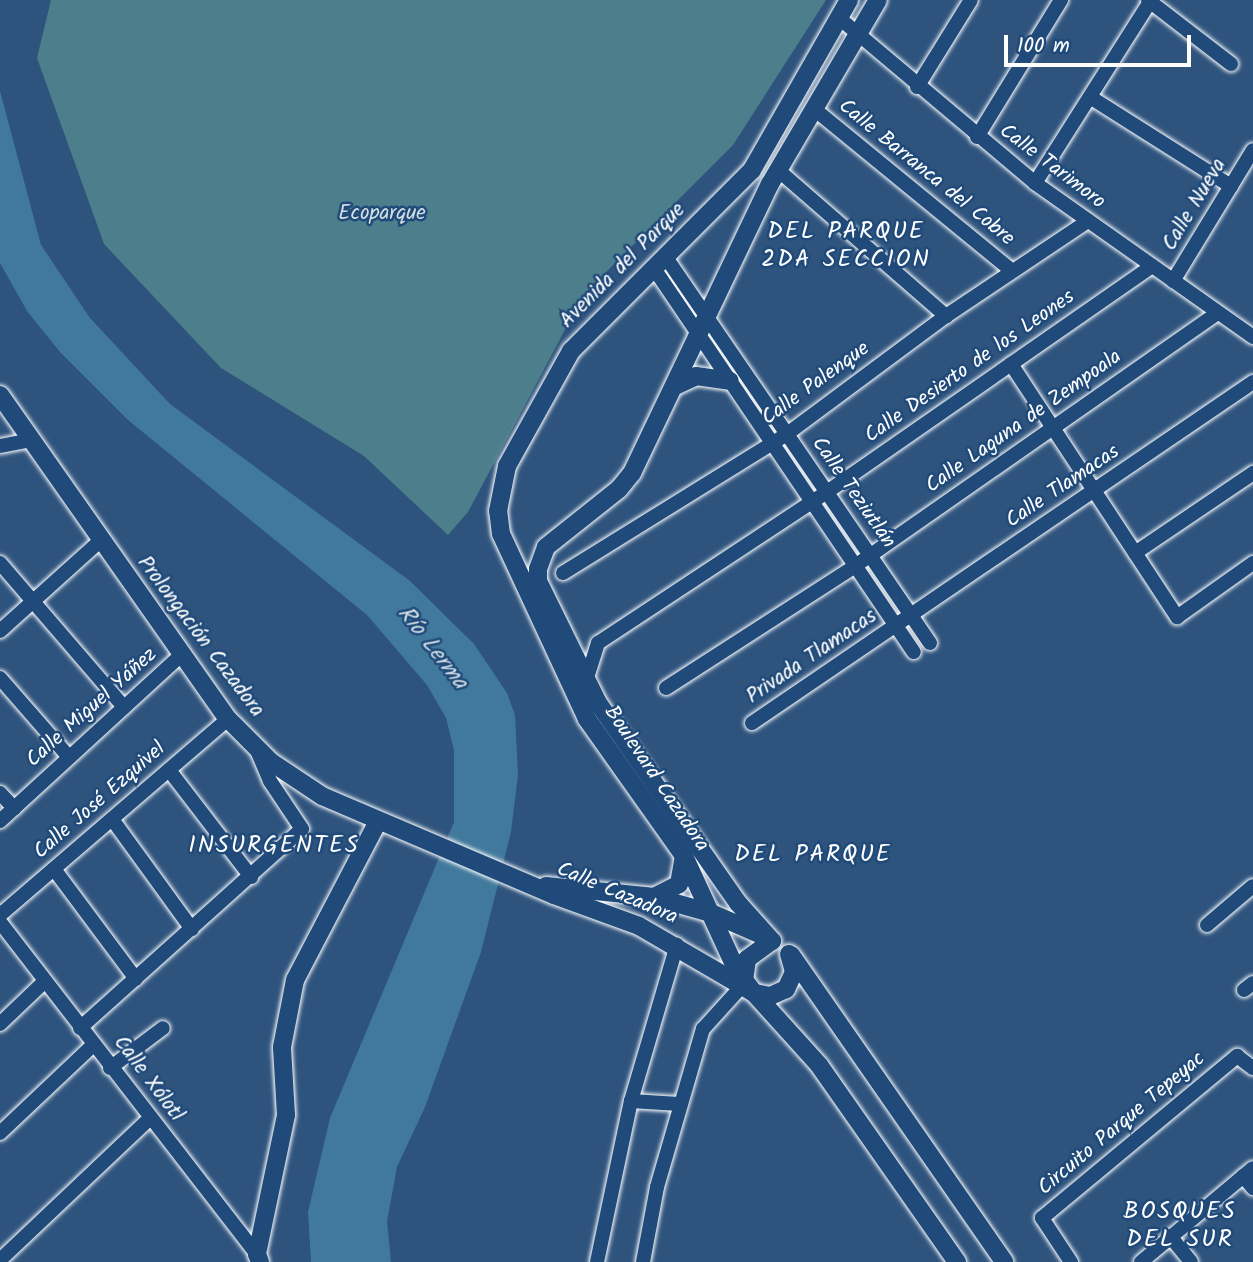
<!DOCTYPE html>
<meta charset="utf-8">
<style>
body{margin:0}
#map{position:relative;width:1253px;height:1262px;overflow:hidden;background:#2e537d;font-family:Kalam,sans-serif}
div>[style]{position:absolute}
[style*='--x']{left:calc(var(--x)*1px);top:calc(var(--y)*1px);width:calc(var(--w)*1px);rotate:calc(var(--a)*1deg)}
.green>*{inset:0;background:#4c7f8b}
.water>*{inset:0;background:#41799c}
.roads{filter:drop-shadow(0 0 2px #fff) drop-shadow(0 0 2px #fff)}
.minor>*{height:14px;margin:-7px;padding:0 7px;transform-origin:7px;border-radius:7px;background:#1f4a7a}
.tertiary>*{height:18px;margin:-9px;padding:0 9px;transform-origin:9px;border-radius:9px;background:#1f4a7a}
span{translate:-50% -50%;white-space:nowrap;text-align:center;line-height:1.15;-webkit-text-stroke:5px #1f4a7a;paint-order:stroke}
.street-label{font-size:21px;color:#fff}
.park-label{font-size:21px;color:#d2dfe2}
.water-label{font-size:23px;color:#d0dee6;font-style:italic}
.quarter-label{font-size:24px;color:#fff;letter-spacing:2px}
.scale{position:absolute;left:1004px;top:35px;width:187px;height:32px;box-sizing:border-box;border:4px solid #fff;border-top:0;padding-left:9px;font-size:21px;line-height:24px;white-space:nowrap;color:#fff;-webkit-text-stroke:5px #1f4a7a;paint-order:stroke}
</style>
<div id="map">
<div class="green">
<i style="clip-path:polygon(51px 0,826px 0,733px 145px,584px 294px,468px 512px,448px 535px,364px 456px,221px 368px,104px 244px,37px 58px)"></i>
</div>
<div class="water">
<i style="clip-path:polygon(0 91px,41px 245px,90px 318px,170px 404px,410px 581px,474px 644px,507px 693px,515px 715px,518px 775px,511px 832px,481px 952px,425px 1107px,397px 1167px,387px 1221px,391px 1262px,311px 1262px,308px 1212px,330px 1118px,454px 822px,454px 750px,446px 718px,427px 685px,367px 615px,128px 420px,60px 352px,27px 311px,0 263px)"></i>
</div>
<div class="roads">
<div class="minor">
<i style="--x:1148;--y:0;--w:105;--a:37.6"></i>
<i style="--x:838;--y:17;--w:258;--a:40.1"></i>
<i style="--x:1035;--y:183;--w:267;--a:35.2"></i>
<i style="--x:917;--y:87;--w:102;--a:-58.2"></i>
<i style="--x:1090;--y:97;--w:167;--a:32.3"></i>
<i style="--x:813;--y:108;--w:257;--a:39.3"></i>
<i style="--x:977;--y:137;--w:161;--a:-58.5"></i>
<i style="--x:778;--y:170;--w:223;--a:41"></i>
<i style="--x:1035;--y:183;--w:217;--a:-57.6"></i>
<i style="--x:665;--y:256;--w:469;--a:55.6"></i>
<i style="--x:653;--y:267;--w:465;--a:55.9"></i>
<i style="--x:1173;--y:281;--w:153;--a:-58.6"></i>
<i style="--x:1011;--y:364;--w:303;--a:56.7"></i>
<i style="--x:1177;--y:617;--w:93;--a:-35.4"></i>
<i style="--x:0;--y:446;--w:32;--a:-11"></i>
<i style="--x:1135;--y:553;--w:143;--a:-34.1"></i>
<i style="--x:0;--y:563;--w:190;--a:49.3"></i>
<i style="--x:563;--y:573;--w:264;--a:-31.8"></i>
<i style="--x:787;--y:434;--w:198;--a:-36.6"></i>
<i style="--x:946;--y:316;--w:171;--a:-33.8"></i>
<i style="--x:0;--y:631;--w:135;--a:-42"></i>
<i style="--x:0;--y:678;--w:105;--a:48.9"></i>
<i style="--x:585;--y:684;--w:43;--a:-72.4"></i>
<i style="--x:598;--y:643;--w:274;--a:-33.4"></i>
<i style="--x:827;--y:492;--w:396;--a:-34.8"></i>
<i style="--x:666;--y:688;--w:225;--a:-32.8"></i>
<i style="--x:855;--y:566;--w:442;--a:-34.9"></i>
<i style="--x:752;--y:723;--w:606;--a:-34.24"></i>
<i style="--x:169;--y:770;--w:135;--a:52.5"></i>
<i style="--x:0;--y:793;--w:21;--a:47"></i>
<i style="--x:112;--y:819;--w:136;--a:54"></i>
<i style="--x:0;--y:821;--w:247;--a:-42.5"></i>
<i style="--x:54;--y:869;--w:137;--a:53.3"></i>
<i style="--x:0;--y:915;--w:301;--a:-40.7"></i>
<i style="--x:0;--y:922;--w:420;--a:52.3"></i>
<i style="--x:1207;--y:925;--w:60;--a:-40.3"></i>
<i style="--x:1244;--y:990;--w:11;--a:-38"></i>
<i style="--x:0;--y:1024;--w:62;--a:-43.7"></i>
<i style="--x:80;--y:1028;--w:298;--a:-41.9"></i>
<i style="--x:302;--y:829;--w:58;--a:-123.7"></i>
<i style="--x:270;--y:781;--w:34;--a:-113"></i>
<i style="--x:110;--y:1068;--w:66;--a:-37"></i>
<i style="--x:631;--y:1101;--w:48;--a:3.6"></i>
<i style="--x:0;--y:1133;--w:128;--a:-43.4"></i>
<i style="--x:1243;--y:1176;--w:16;--a:50"></i>
<i style="--x:1170;--y:1236;--w:33;--a:51"></i>
<i style="--x:0;--y:1260;--w:205;--a:-43.4"></i>
<i style="--x:597;--y:1262;--w:165;--a:-78.1"></i>
<i style="--x:631;--y:1101;--w:163;--a:-73.6"></i>
<i style="--x:643;--y:1262;--w:76;--a:-79.4"></i>
<i style="--x:657;--y:1187;--w:165;--a:-73.8"></i>
<i style="--x:703;--y:1029;--w:57;--a:-47.9"></i>
<i style="--x:1071;--y:1262;--w:53;--a:-123.4"></i>
<i style="--x:1042;--y:1218;--w:254;--a:-39.7"></i>
<i style="--x:1237;--y:1056;--w:20;--a:37"></i>
<i style="--x:1141;--y:1262;--w:146;--a:-40"></i>
</div>
<div class="tertiary">
<i style="--x:675;--y:386;--w:23;--a:-25"></i>
<i style="--x:696;--y:376;--w:34;--a:8"></i>
<i style="--x:0;--y:395;--w:396;--a:54.9"></i>
<i style="--x:228;--y:719;--w:61;--a:45"></i>
<i style="--x:271;--y:762;--w:61;--a:33.7"></i>
<i style="--x:322;--y:796;--w:252;--a:23.1"></i>
<i style="--x:554;--y:895;--w:90;--a:20"></i>
<i style="--x:639;--y:926;--w:133;--a:30.2"></i>
<i style="--x:754;--y:993;--w:97;--a:47.9"></i>
<i style="--x:819;--y:1065;--w:241;--a:55"></i>
<i style="--x:546;--y:886;--w:109;--a:5.8"></i>
<i style="--x:654;--y:897;--w:59;--a:15.7"></i>
<i style="--x:711;--y:913;--w:52;--a:23.6"></i>
<i style="--x:654;--y:897;--w:28;--a:-27"></i>
<i style="--x:679;--y:884;--w:28;--a:-80"></i>
<i style="--x:789;--y:954;--w:19;--a:74"></i>
<i style="--x:794;--y:972;--w:19;--a:115"></i>
<i style="--x:786;--y:989;--w:17;--a:156"></i>
<i style="--x:770;--y:996;--w:16;--a:-169"></i>
<i style="--x:754;--y:993;--w:30;--a:-127"></i>
<i style="--x:736;--y:969;--w:124;--a:-114.7"></i>
<i style="--x:684;--y:856;--w:168;--a:-125.3"></i>
<i style="--x:587;--y:719;--w:204;--a:-114.9"></i>
<i style="--x:501;--y:534;--w:23;--a:-97"></i>
<i style="--x:498;--y:511;--w:46;--a:-78.7"></i>
<i style="--x:507;--y:466;--w:132;--a:-60.9"></i>
<i style="--x:571;--y:351;--w:256;--a:-45"></i>
<i style="--x:752;--y:170;--w:196;--a:-60.3"></i>
<i style="--x:791;--y:955;--w:374;--a:55.2"></i>
<i style="--x:744;--y:981;--w:22;--a:-82"></i>
<i style="--x:747;--y:959;--w:31;--a:-36"></i>
<i style="--x:772;--y:941;--w:51;--a:-131.8"></i>
<i style="--x:738;--y:903;--w:244;--a:-125"></i>
<i style="--x:598;--y:703;--w:136;--a:-116.2"></i>
<i style="--x:538;--y:581;--w:12;--a:-90"></i>
<i style="--x:538;--y:569;--w:23;--a:-70"></i>
<i style="--x:546;--y:547;--w:93;--a:-38.5"></i>
<i style="--x:619;--y:489;--w:21;--a:-51"></i>
<i style="--x:632;--y:473;--w:320;--a:-64.5"></i>
<i style="--x:770;--y:184;--w:213;--a:-59.6"></i>
<i style="--x:260;--y:1262;--w:9;--a:-111"></i>
<i style="--x:257;--y:1254;--w:142;--a:-78.2"></i>
<i style="--x:286;--y:1115;--w:68;--a:-93.4"></i>
<i style="--x:282;--y:1047;--w:68;--a:-79"></i>
<i style="--x:295;--y:980;--w:179;--a:-62.4"></i>
</div>
</div>
<div class="street-label">
<span style="left:1052px;top:167px;rotate:37deg">Calle Tarimoro</span>
<span style="left:926px;top:173px;rotate:39deg">Calle Barranca del Cobre</span>
<span style="left:1195px;top:205px;rotate:-59deg">Calle Nueva</span>
<span style="left:623px;top:266px;rotate:-45deg">Avenida del Parque</span>
<span style="left:970px;top:367px;rotate:-35deg">Calle Desierto de los Leones</span>
<span style="left:816px;top:384px;rotate:-36deg">Calle Palenque</span>
<span style="left:1024px;top:422px;rotate:-35deg">Calle Laguna de Zempoala</span>
<span style="left:1063px;top:487px;rotate:-34deg">Calle Tlamacas</span>
<span style="left:853px;top:493px;rotate:55deg">Calle Teziutlán</span>
<span style="left:200px;top:637px;rotate:53deg">Prolongación Cazadora</span>
<span style="left:812px;top:657px;rotate:-34deg">Privada Tlamacas</span>
<span style="left:92px;top:708px;rotate:-42deg">Calle Miguel Yáñez</span>
<span style="left:656px;top:779px;rotate:56deg">Boulevard Cazadora</span>
<span style="left:100px;top:801px;rotate:-41deg">Calle José Ezquivel</span>
<span style="left:617px;top:894px;rotate:23deg">Calle Cazadora</span>
<span style="left:148px;top:1079px;rotate:53deg">Calle Xólotl</span>
<span style="left:1122px;top:1124px;rotate:-40deg">Circuito Parque Tepeyac</span>
</div>
<div class="park-label">
<span style="left:382px;top:214px">Ecoparque</span>
</div>
<div class="water-label">
<span style="left:432px;top:648px;rotate:52deg">Río Lerma</span>
</div>
<div class="quarter-label">
<span style="left:846px;top:246px">DEL PARQUE<br>2DA SECCION</span>
<span style="left:274px;top:846px">INSURGENTES</span>
<span style="left:813px;top:855px">DEL PARQUE</span>
<span style="left:1180px;top:1226px">BOSQUES<br>DEL SUR</span>
</div>
<div class="scale">100 m</div>
</div>
